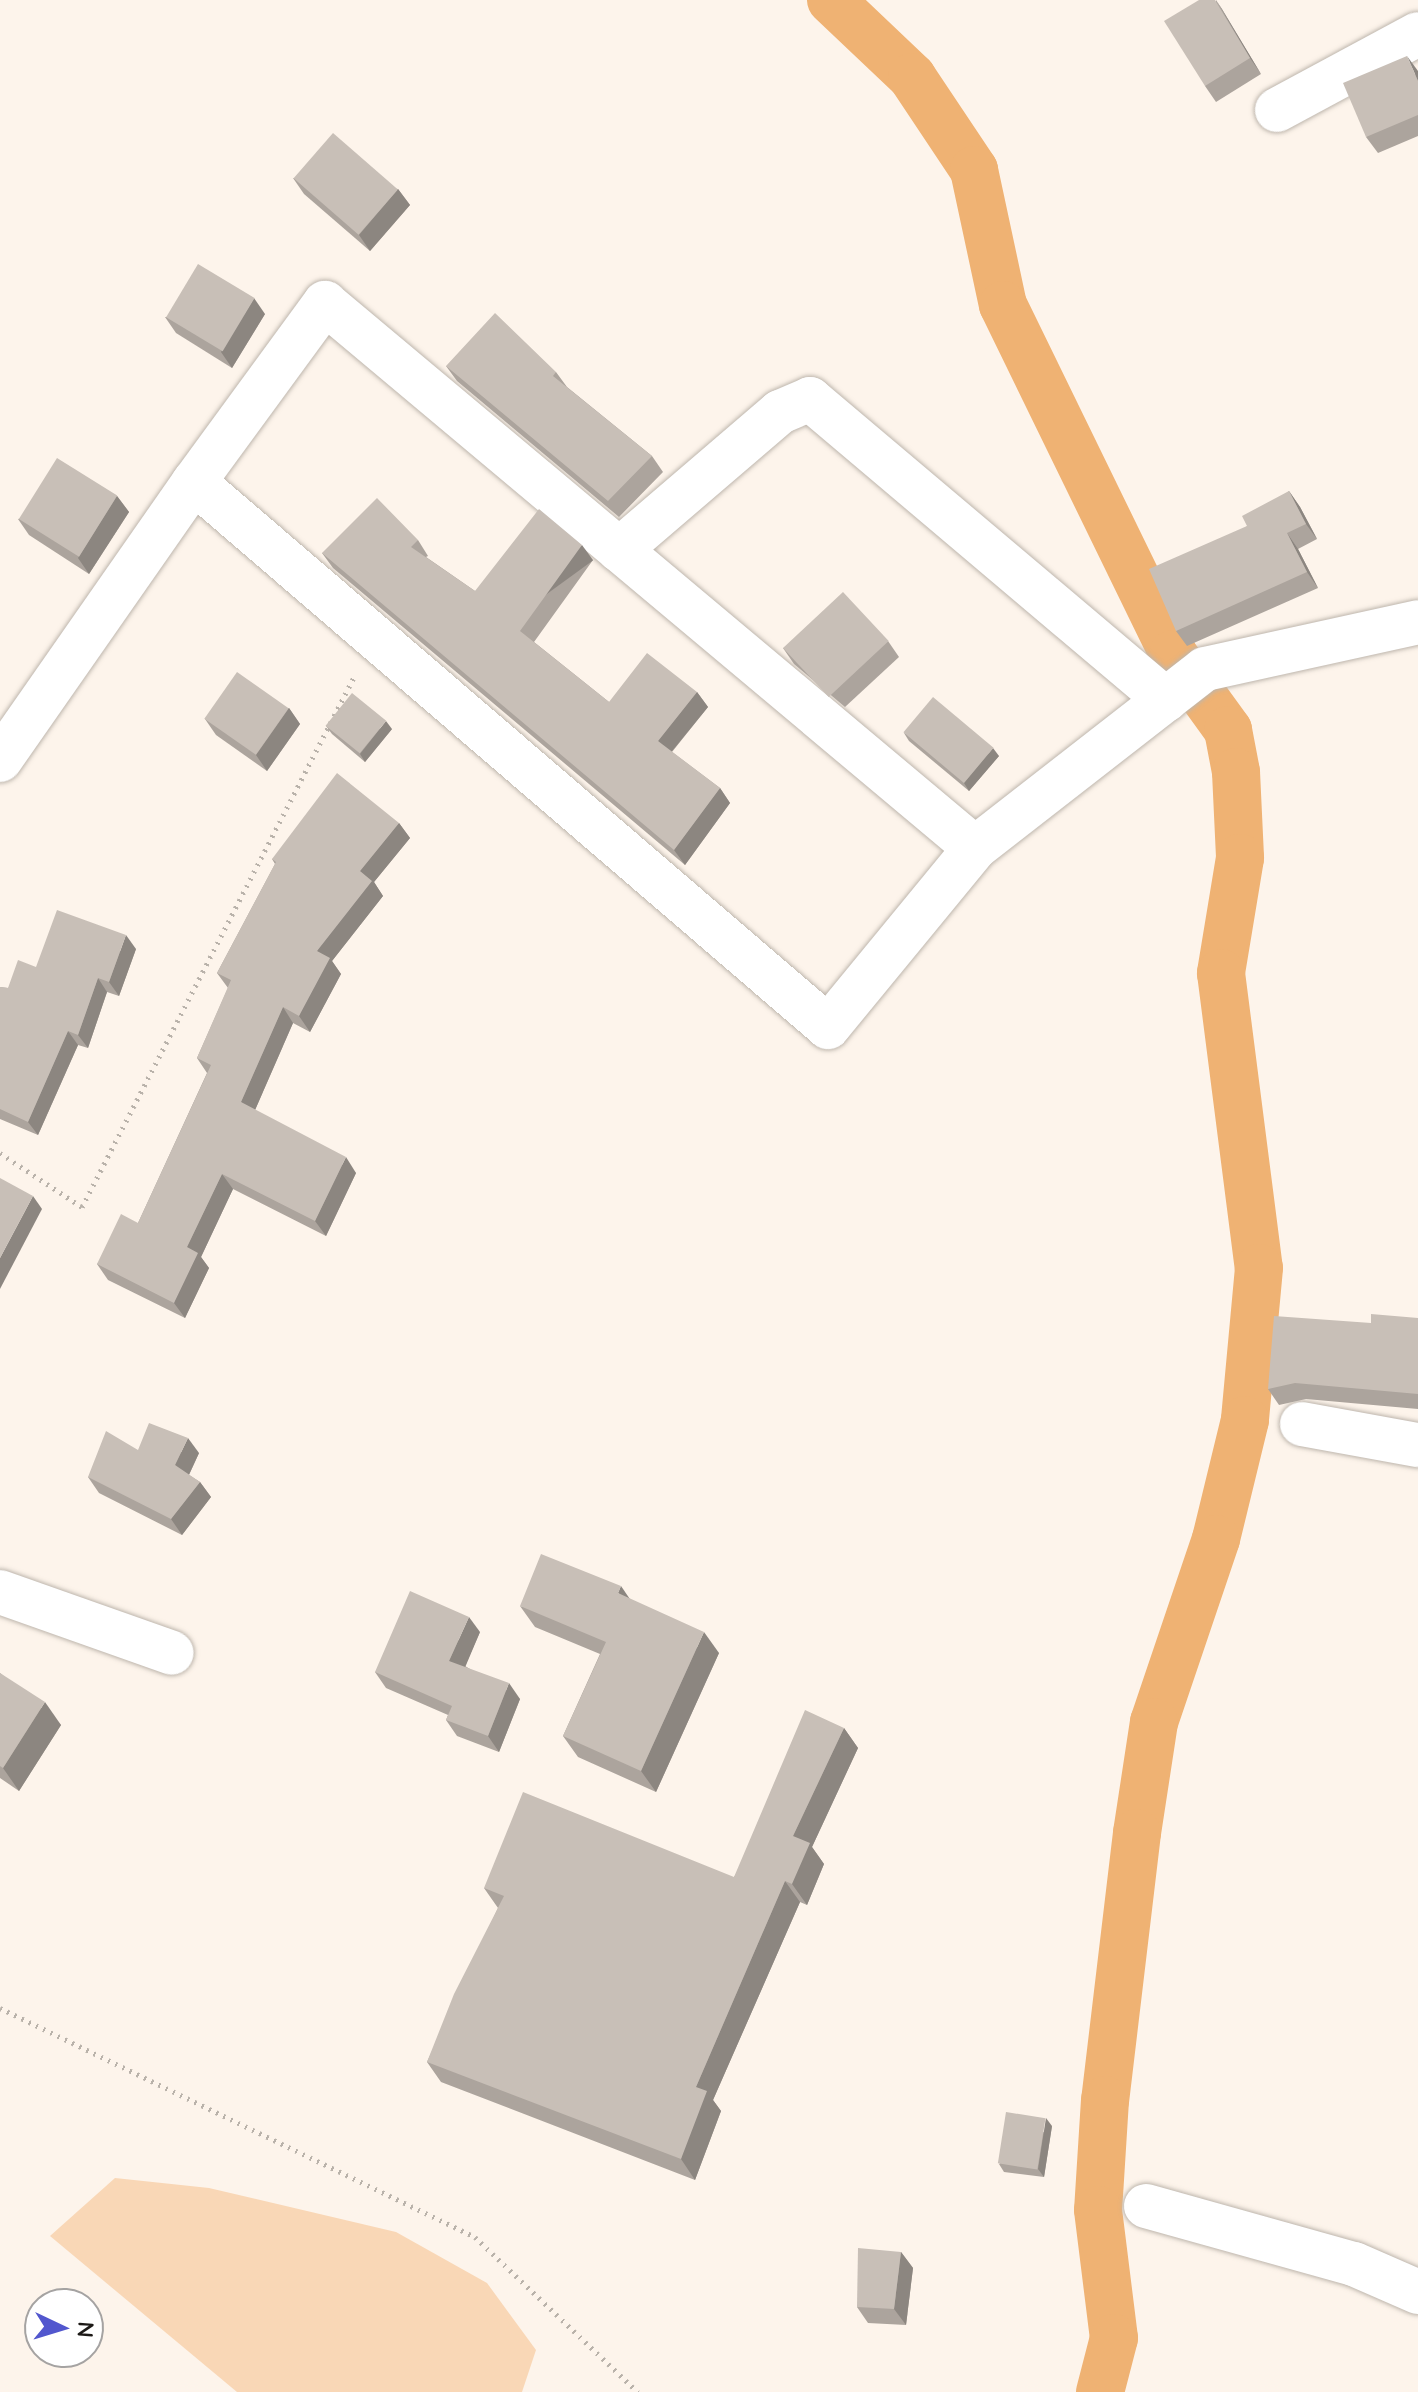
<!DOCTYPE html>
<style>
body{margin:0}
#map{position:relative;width:1418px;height:2392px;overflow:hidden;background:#fdf4eb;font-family:Quicksand,sans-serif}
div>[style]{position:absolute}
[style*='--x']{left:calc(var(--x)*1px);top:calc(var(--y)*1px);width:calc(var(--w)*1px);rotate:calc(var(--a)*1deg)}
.green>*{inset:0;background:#f9d7b6}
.canal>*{height:48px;margin:-24px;padding:0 24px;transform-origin:24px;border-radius:24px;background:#efb273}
.path>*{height:5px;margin-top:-2.5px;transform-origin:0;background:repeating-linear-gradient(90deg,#b9b2aa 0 2px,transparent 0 8px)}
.roads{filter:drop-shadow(0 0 2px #beb6ad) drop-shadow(0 0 2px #beb6ad)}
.minor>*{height:44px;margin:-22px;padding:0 22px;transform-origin:22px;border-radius:22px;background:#fff}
.wall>*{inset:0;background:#aca49d}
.shaded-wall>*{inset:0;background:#8c8680;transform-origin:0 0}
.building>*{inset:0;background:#c8bfb7;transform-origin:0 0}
span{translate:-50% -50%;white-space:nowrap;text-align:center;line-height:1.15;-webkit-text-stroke:7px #fff;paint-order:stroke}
.north{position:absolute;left:24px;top:2288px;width:80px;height:80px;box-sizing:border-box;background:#fff;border:2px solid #a5a3a2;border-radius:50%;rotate:94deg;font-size:22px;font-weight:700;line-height:32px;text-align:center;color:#1d1a17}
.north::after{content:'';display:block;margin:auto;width:28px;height:36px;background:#5257ce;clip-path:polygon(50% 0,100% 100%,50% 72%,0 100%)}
</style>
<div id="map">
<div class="green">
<i style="clip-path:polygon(115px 2178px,209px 2188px,396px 2232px,487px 2283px,536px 2350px,522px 2392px,237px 2392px,50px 2236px)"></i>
</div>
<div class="canal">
<i style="--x:831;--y:0;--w:112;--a:43.5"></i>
<i style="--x:912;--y:77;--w:112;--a:56.3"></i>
<i style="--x:974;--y:170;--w:138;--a:77.9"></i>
<i style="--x:1003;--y:305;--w:388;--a:64"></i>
<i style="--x:1173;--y:654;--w:94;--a:54.1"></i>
<i style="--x:1228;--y:730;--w:43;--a:79.2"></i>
<i style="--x:1236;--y:772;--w:86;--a:87.3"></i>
<i style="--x:1240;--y:858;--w:117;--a:99.4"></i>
<i style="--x:1221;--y:973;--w:297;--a:82.7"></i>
<i style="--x:1259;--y:1268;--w:153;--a:95.3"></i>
<i style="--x:1245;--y:1420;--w:122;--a:103.7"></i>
<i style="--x:1216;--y:1539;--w:193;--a:108.7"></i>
<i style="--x:1154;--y:1722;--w:112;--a:98.7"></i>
<i style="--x:1137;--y:1833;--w:269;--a:96.8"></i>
<i style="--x:1105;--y:2100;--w:110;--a:93.6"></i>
<i style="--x:1098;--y:2210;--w:129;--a:82.9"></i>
<i style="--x:1114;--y:2338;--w:56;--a:104.5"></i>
</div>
<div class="path">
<i style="--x:0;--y:1153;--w:98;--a:33.4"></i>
<i style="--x:82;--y:1207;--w:596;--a:-62.83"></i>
<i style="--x:0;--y:2008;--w:527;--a:25.74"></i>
<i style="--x:475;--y:2237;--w:225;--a:43.6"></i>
</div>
<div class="roads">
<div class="minor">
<i style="--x:1277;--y:110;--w:160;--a:-28.3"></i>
<i style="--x:194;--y:482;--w:222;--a:-53.8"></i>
<i style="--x:325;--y:303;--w:848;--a:39.98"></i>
<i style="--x:619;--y:550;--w:212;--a:-40.6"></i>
<i style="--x:780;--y:412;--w:33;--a:-23"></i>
<i style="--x:810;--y:399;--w:466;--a:40.2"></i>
<i style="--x:0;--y:760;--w:339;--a:-55.1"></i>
<i style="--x:194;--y:482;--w:836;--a:40.68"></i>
<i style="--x:828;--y:1027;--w:232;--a:-50.6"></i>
<i style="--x:975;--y:848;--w:291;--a:-37.9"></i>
<i style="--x:1205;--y:669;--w:218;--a:-12.4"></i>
<i style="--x:1302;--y:1424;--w:118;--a:10.3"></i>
<i style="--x:0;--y:1592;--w:182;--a:19.5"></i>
<i style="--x:1146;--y:2206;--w:216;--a:15.6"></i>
<i style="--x:1354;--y:2264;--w:70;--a:23.6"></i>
</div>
</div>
<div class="wall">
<i style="clip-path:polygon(1216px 0,1261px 74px,1216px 102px,1205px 86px)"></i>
<i style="clip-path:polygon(1418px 71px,1418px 136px,1378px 153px,1366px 137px)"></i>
<i style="clip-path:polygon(293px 178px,398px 189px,410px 205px,370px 251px,304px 194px)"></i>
<i style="clip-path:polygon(265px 314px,232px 368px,176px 333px,165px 317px)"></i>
<i style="clip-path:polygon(446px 366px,556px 372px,567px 387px,652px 456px,663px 472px,619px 517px,457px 381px)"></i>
<i style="clip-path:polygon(1289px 491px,1300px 507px,1317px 539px,1298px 549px,1318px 588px,1187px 646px,1176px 631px,1247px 526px)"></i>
<i style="clip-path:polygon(117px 496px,129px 512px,89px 574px,29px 535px,18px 519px)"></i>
<i style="clip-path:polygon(418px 540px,428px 556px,426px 557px,475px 591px,593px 560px,534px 642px,609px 702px,697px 692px,708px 707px,672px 752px,720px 788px,730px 803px,685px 865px,333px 568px,322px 553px)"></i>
<i style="clip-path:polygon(888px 641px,899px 657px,845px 707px,794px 664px,783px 648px)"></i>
<i style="clip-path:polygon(289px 708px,300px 724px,267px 771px,216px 735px,205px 719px)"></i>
<i style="clip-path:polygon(326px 726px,392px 729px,365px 762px,332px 734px)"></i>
<i style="clip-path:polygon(904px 733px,999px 756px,969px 791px,909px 741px)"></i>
<i style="clip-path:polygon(399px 823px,410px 838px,374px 882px,383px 896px,332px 961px,341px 974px,310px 1032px,293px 1023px,255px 1110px,356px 1173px,326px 1236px,233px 1189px,201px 1257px,209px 1268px,185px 1318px,108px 1280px,97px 1264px,138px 1223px,207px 1073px,197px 1058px,228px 988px,217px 973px,275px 864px,272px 859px)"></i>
<i style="clip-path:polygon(136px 949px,119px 996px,107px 992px,88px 1048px,78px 1045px,38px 1135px,0 1119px,0 987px,8px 988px,36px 967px)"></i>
<i style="clip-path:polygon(1418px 1318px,1418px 1409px,1306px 1399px,1279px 1405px,1268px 1389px)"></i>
<i style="clip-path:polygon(138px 1450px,199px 1453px,189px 1475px,200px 1482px,211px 1497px,182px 1535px,99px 1493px,88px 1477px)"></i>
<i style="clip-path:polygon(520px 1606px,719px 1653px,656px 1792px,578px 1757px,563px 1736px,600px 1654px,535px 1627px)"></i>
<i style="clip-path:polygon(480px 1632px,465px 1666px,520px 1699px,499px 1752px,457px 1736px,446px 1720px,448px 1715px,386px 1688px,375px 1672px)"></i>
<i style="clip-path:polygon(0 1673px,61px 1725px,19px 1791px,0 1778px)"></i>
<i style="clip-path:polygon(844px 1728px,858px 1748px,812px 1847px,824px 1864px,807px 1905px,800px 1902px,713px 2100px,721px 2111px,695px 2180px,441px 2082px,427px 2062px,498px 1908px,484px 1888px,734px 1877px)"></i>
<i style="clip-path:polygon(1052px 2126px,1044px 2177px,1004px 2172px,999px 2164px)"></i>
<i style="clip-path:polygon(901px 2252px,913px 2268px,906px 2325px,868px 2323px,857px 2307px)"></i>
</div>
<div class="shaded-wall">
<i style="clip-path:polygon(1216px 0,1222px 9px,1261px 74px,1250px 58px)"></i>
<i style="clip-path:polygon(1407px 56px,1418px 71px,1418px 81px)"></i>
<i style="clip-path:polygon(398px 189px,410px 205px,370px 251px,359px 235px)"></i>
<i style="clip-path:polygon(254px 298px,265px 314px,232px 368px,221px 352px)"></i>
<i style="clip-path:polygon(1289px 491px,1300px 507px,1317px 539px,1306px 524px)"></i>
<i style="clip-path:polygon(117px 496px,129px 512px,89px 574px,78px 558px)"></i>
<i style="clip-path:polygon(1287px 533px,1298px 549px,1318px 588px,1307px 572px)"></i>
<i style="left:582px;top:545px;width:19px;height:106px;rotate:54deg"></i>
<i style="clip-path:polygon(697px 692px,708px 707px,668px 756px,658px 741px)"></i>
<i style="clip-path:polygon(289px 708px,300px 724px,267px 771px,256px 755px)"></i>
<i style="clip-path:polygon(386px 721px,392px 729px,365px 762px,360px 754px)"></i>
<i style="clip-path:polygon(993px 748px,999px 756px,969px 791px,964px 783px)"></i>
<i style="clip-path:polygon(720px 788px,730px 803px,685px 865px,674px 850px)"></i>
<i style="clip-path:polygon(399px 823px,410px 838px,374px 882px,383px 896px,332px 961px,341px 974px,310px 1032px,299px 1016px,317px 951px,360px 871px)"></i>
<i style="clip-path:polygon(126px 935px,136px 949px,119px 996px,109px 982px)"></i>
<i style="clip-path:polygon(98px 978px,107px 992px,88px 1048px,78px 1035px)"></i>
<i style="clip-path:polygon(283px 1007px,293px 1023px,252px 1117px,241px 1102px)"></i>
<i style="clip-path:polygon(68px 1031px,78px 1045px,38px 1135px,28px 1122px)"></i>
<i style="clip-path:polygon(346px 1157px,356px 1173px,326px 1236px,315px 1221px)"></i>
<i style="clip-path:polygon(222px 1174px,233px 1189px,201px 1257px,209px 1268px,185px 1318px,174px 1303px,187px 1247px)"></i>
<i style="clip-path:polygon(33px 1196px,42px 1209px,0 1289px,0 1258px)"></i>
<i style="clip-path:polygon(188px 1438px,199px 1453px,186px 1481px,175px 1465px)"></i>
<i style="clip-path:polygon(200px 1482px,211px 1497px,182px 1535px,171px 1519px)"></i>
<i style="clip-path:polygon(621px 1586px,636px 1608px,618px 1593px)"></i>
<i style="clip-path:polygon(469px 1617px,480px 1632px,461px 1677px,449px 1661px)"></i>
<i style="clip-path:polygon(704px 1632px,719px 1653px,656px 1792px,641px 1771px)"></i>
<i style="clip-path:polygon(509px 1683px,520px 1699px,499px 1752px,488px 1736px)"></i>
<i style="clip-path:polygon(45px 1702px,61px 1725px,19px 1791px,3px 1768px)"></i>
<i style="clip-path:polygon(844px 1728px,858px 1748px,812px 1847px,824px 1864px,807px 1905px,792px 1884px,793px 1836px)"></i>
<i style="clip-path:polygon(785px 1881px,800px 1902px,713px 2100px,721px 2111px,695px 2180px,681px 2159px,696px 2087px)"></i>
<i style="clip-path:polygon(1046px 2118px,1052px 2126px,1044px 2177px,1038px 2169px)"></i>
<i style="clip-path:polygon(901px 2252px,913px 2268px,906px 2325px,894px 2309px)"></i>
</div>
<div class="building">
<i style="clip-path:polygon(1199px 0,1215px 0,1250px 58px,1205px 86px,1164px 21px)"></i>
<i style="clip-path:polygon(1407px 56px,1418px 81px,1418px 115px,1366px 137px,1343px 83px)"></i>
<i style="left:333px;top:133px;width:86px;height:60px;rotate:41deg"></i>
<i style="left:198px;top:264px;width:66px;height:62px;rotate:31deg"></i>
<i style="clip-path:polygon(495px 313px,556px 372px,553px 376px,652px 456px,608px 501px,446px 366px)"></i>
<i style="left:57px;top:458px;width:71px;height:72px;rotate:32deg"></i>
<i style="clip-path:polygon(1289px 491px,1306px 524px,1287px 533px,1307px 572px,1176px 631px,1149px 569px,1247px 526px,1242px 516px)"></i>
<i style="clip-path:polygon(377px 498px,418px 540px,411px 547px,475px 591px,539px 509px,582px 545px,520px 631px,609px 702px,647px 653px,697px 692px,658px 741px,720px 788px,674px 850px,322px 553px)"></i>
<i style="left:843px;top:592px;width:67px;height:82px;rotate:47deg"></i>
<i style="left:237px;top:672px;width:63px;height:57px;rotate:35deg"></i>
<i style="left:352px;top:693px;width:44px;height:42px;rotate:39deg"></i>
<i style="left:933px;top:697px;width:79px;height:46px;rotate:40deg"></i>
<i style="clip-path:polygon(337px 773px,399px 823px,360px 871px,372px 881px,317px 951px,330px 958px,299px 1016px,283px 1007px,241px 1102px,346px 1157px,315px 1221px,222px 1174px,187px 1247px,198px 1253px,174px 1303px,97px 1264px,121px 1214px,138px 1223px,211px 1065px,197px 1058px,231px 980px,217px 973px,276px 862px,272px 859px)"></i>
<i style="clip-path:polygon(57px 910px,126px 935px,109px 982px,98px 978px,78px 1035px,68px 1031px,28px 1122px,0 1109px,0 987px,8px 988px,18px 960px,36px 967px)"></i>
<i style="clip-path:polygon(0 1178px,33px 1196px,0 1258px)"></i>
<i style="clip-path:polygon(1371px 1314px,1418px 1318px,1418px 1394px,1295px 1383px,1268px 1389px,1274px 1316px,1371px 1323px)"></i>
<i style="clip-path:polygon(149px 1423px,188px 1438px,175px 1465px,200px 1482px,171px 1519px,88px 1477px,106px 1431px,138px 1450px)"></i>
<i style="clip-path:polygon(541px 1554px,621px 1586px,618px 1593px,704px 1632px,641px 1771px,563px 1736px,606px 1642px,520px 1606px)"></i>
<i style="clip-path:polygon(410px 1591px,469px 1617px,449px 1661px,509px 1683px,488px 1736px,446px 1720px,452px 1706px,375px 1672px)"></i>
<i style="clip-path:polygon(0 1673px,45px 1702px,3px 1768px,0 1766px)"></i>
<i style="clip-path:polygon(805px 1710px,844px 1728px,793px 1836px,810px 1843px,792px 1884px,785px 1881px,696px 2087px,707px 2091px,681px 2159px,427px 2062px,454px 1994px,504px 1896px,484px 1888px,523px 1792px,734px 1877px)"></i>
<i style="left:1006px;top:2112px;width:40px;height:52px;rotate:9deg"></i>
<i style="clip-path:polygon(858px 2248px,901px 2252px,894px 2309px,857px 2307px)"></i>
</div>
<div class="north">N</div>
</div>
